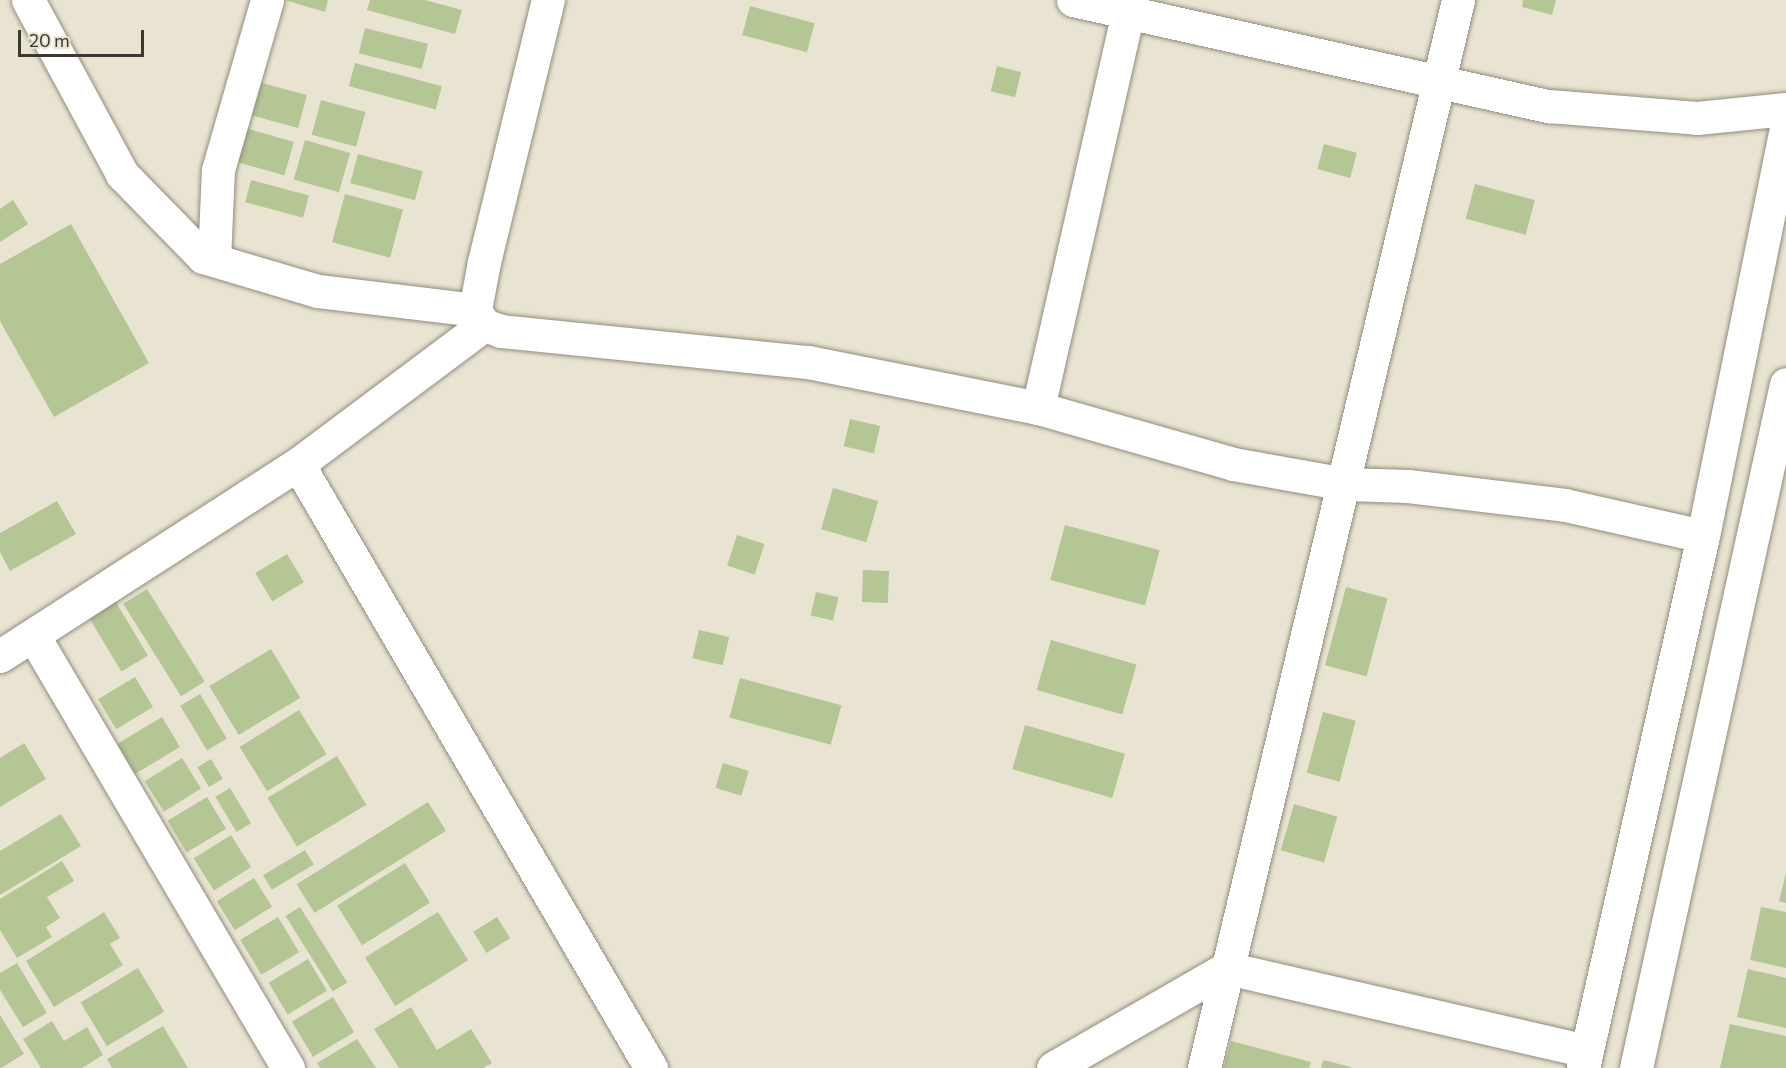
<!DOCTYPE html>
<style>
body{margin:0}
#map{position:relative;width:1786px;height:1068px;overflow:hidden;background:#e9e4d2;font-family:Commissioner,sans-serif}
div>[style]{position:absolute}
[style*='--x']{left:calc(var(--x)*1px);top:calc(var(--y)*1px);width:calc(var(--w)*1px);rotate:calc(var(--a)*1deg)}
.building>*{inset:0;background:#b4c694;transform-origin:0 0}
.roads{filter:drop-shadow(0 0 2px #918c7c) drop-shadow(0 0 2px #918c7c)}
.street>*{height:33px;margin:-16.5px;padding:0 16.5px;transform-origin:16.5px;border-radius:16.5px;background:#fff}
.secondary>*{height:33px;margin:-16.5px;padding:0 16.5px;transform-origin:16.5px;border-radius:16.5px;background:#fff}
span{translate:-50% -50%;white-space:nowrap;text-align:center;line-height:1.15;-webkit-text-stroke:5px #e9e4d2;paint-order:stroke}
.scale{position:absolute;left:18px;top:30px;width:126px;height:27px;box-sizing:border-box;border:3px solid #3a3831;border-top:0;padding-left:8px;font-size:18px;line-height:21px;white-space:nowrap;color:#3a3831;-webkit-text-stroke:4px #e9e4d2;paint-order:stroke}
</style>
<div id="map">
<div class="building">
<i style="clip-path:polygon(285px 0,328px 0,325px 12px)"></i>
<i style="clip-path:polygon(370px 0,425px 0,462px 10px,455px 34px,367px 10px)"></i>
<i style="clip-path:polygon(1523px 0,1556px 0,1552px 15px,1522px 7px)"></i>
<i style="left:750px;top:6px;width:67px;height:30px;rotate:15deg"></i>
<i style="left:365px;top:28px;width:65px;height:26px;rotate:14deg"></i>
<i style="left:355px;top:63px;width:90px;height:24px;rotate:15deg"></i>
<i style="left:997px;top:66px;width:25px;height:26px;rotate:14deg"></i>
<i style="left:247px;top:79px;width:62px;height:34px;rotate:15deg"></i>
<i style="left:321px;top:100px;width:46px;height:36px;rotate:15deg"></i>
<i style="left:242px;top:127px;width:54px;height:35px;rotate:16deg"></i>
<i style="left:305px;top:140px;width:47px;height:41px;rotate:16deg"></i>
<i style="left:1324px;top:144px;width:34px;height:26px;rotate:15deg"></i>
<i style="left:358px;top:154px;width:67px;height:30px;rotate:15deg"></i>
<i style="left:251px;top:180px;width:60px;height:23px;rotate:15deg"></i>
<i style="left:1475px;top:184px;width:62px;height:36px;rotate:15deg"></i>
<i style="left:345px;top:194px;width:60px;height:50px;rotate:15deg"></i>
<i style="clip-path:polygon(13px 200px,28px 224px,0 242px,0 209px)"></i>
<i style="clip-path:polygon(71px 224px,149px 363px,54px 417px,0 321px,0 264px)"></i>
<i style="left:850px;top:419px;width:31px;height:28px;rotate:13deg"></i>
<i style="left:833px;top:488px;width:47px;height:43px;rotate:16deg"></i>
<i style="clip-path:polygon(57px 501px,76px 534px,10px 571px,0 552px,0 533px)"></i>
<i style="left:1065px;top:525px;width:98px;height:57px;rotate:15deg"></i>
<i style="left:737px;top:535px;width:29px;height:32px;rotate:18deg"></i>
<i style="left:287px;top:554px;width:33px;height:37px;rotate:59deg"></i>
<i style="left:863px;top:570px;width:26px;height:32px;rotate:2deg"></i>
<i style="left:1346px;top:587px;width:43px;height:81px;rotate:15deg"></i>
<i style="left:147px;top:589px;width:109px;height:28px;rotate:58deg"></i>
<i style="left:816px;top:592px;width:23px;height:24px;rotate:13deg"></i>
<i style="left:114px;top:599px;width:66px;height:31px;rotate:59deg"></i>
<i style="left:699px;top:630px;width:31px;height:29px;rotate:13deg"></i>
<i style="left:1051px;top:640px;width:89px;height:52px;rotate:16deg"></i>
<i style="left:271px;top:649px;width:57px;height:72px;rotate:59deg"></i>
<i style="left:135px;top:677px;width:35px;height:43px;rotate:59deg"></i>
<i style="left:740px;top:678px;width:105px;height:41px;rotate:15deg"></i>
<i style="left:200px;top:694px;width:52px;height:23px;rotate:59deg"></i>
<i style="left:299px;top:710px;width:52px;height:70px;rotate:58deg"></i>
<i style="left:1323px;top:712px;width:34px;height:63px;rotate:15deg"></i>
<i style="left:162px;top:717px;width:35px;height:52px;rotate:59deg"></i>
<i style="left:1025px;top:725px;width:104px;height:46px;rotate:16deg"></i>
<i style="clip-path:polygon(24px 743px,46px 779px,0 807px,0 758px)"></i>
<i style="left:337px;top:756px;width:57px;height:81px;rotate:59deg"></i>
<i style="left:182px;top:758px;width:36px;height:44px;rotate:58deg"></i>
<i style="left:211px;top:759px;width:23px;height:16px;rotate:59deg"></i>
<i style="left:723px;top:763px;width:27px;height:26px;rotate:17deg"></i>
<i style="left:230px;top:788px;width:41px;height:17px;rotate:59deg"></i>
<i style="left:207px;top:797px;width:37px;height:46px;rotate:59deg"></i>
<i style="left:428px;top:802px;width:34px;height:155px;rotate:58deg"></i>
<i style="left:1294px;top:804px;width:45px;height:48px;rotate:16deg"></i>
<i style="clip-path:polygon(61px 814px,81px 846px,0 895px,0 851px)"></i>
<i style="left:231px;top:835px;width:38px;height:44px;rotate:58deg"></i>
<i style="left:305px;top:850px;width:17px;height:49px;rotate:59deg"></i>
<i style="clip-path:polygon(62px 861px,74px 881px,47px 897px,60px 918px,46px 927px,52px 937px,17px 958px,0 930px,0 899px)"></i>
<i style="left:405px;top:863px;width:47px;height:80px;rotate:58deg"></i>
<i style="clip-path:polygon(1786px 873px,1786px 903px,1779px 901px)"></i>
<i style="left:254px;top:878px;width:34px;height:44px;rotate:58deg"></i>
<i style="left:300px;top:907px;width:89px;height:17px;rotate:58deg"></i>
<i style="clip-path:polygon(1761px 907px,1786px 912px,1786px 968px,1750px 960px)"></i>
<i style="clip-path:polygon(104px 912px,120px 938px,110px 944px,123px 965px,54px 1007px,26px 961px)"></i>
<i style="left:438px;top:912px;width:57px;height:86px;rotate:58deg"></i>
<i style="left:278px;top:917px;width:41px;height:44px;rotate:59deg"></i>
<i style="left:497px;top:917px;width:25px;height:28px;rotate:58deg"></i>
<i style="left:308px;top:959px;width:37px;height:46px;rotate:59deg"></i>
<i style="clip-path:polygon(17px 963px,47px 1013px,23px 1027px,0 990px,0 973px)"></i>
<i style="left:138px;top:968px;width:51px;height:67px;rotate:59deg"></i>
<i style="clip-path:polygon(1748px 969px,1786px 978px,1786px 1028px,1737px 1017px)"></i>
<i style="left:333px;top:997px;width:41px;height:48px;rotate:59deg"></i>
<i style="clip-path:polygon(411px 1007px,437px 1050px,471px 1029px,492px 1063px,483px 1068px,399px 1068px,374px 1029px)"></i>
<i style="clip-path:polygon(0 1015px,24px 1054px,1px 1068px,0 1068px)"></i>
<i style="clip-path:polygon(52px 1021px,64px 1041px,87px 1027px,103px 1055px,82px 1068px,41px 1068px,23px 1039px)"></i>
<i style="clip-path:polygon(1730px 1024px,1786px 1036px,1786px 1068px,1720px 1068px)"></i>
<i style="clip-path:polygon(163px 1026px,188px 1068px,112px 1068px,107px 1059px)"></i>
<i style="clip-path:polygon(357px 1039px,376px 1068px,320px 1068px,317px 1063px)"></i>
<i style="clip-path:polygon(1231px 1041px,1311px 1062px,1309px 1068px,1224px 1068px)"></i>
<i style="clip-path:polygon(1323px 1060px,1351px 1067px,1351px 1068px,1321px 1068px)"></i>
</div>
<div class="roads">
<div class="street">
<i style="--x:28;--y:0;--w:198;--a:61.6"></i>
<i style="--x:122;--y:174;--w:116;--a:45.7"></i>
<i style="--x:203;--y:257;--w:120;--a:16.5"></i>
<i style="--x:318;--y:291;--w:158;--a:6.9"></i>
<i style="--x:1073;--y:0;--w:488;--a:12.6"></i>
<i style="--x:1549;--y:106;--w:148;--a:4.6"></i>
<i style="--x:1697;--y:118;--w:89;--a:-5.8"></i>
<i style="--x:214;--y:260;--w:90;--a:-87.5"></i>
<i style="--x:218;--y:170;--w:177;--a:-73.9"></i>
<i style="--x:484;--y:325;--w:17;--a:-121"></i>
<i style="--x:475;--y:310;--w:49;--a:-79.4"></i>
<i style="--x:484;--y:262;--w:270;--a:-76.3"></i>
<i style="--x:1038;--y:408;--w:418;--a:-77.2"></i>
<i style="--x:298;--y:464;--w:700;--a:59.7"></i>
<i style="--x:33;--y:635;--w:503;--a:59.51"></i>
<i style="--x:0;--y:656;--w:354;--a:-32.8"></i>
<i style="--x:298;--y:464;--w:232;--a:-36.8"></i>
<i style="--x:484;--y:325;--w:18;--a:19"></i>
<i style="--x:501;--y:331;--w:309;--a:5.8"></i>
<i style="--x:808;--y:362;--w:235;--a:11.3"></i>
<i style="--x:1038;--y:408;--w:203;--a:16"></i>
<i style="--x:1233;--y:464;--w:114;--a:10.1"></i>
<i style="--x:1345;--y:484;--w:63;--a:1.8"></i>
<i style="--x:1408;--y:486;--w:158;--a:6.9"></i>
<i style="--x:1565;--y:505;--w:141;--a:12.7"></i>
<i style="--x:1053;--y:1068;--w:201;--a:-29.9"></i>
<i style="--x:1227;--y:968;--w:369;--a:13"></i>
<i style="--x:1204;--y:1068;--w:1098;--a:-76.62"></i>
</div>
<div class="secondary">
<i style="--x:1583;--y:1068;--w:545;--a:-77.29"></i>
<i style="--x:1703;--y:536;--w:416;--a:-78.5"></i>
<i style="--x:1636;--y:1068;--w:700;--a:-77.63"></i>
</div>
</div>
<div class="scale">20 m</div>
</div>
